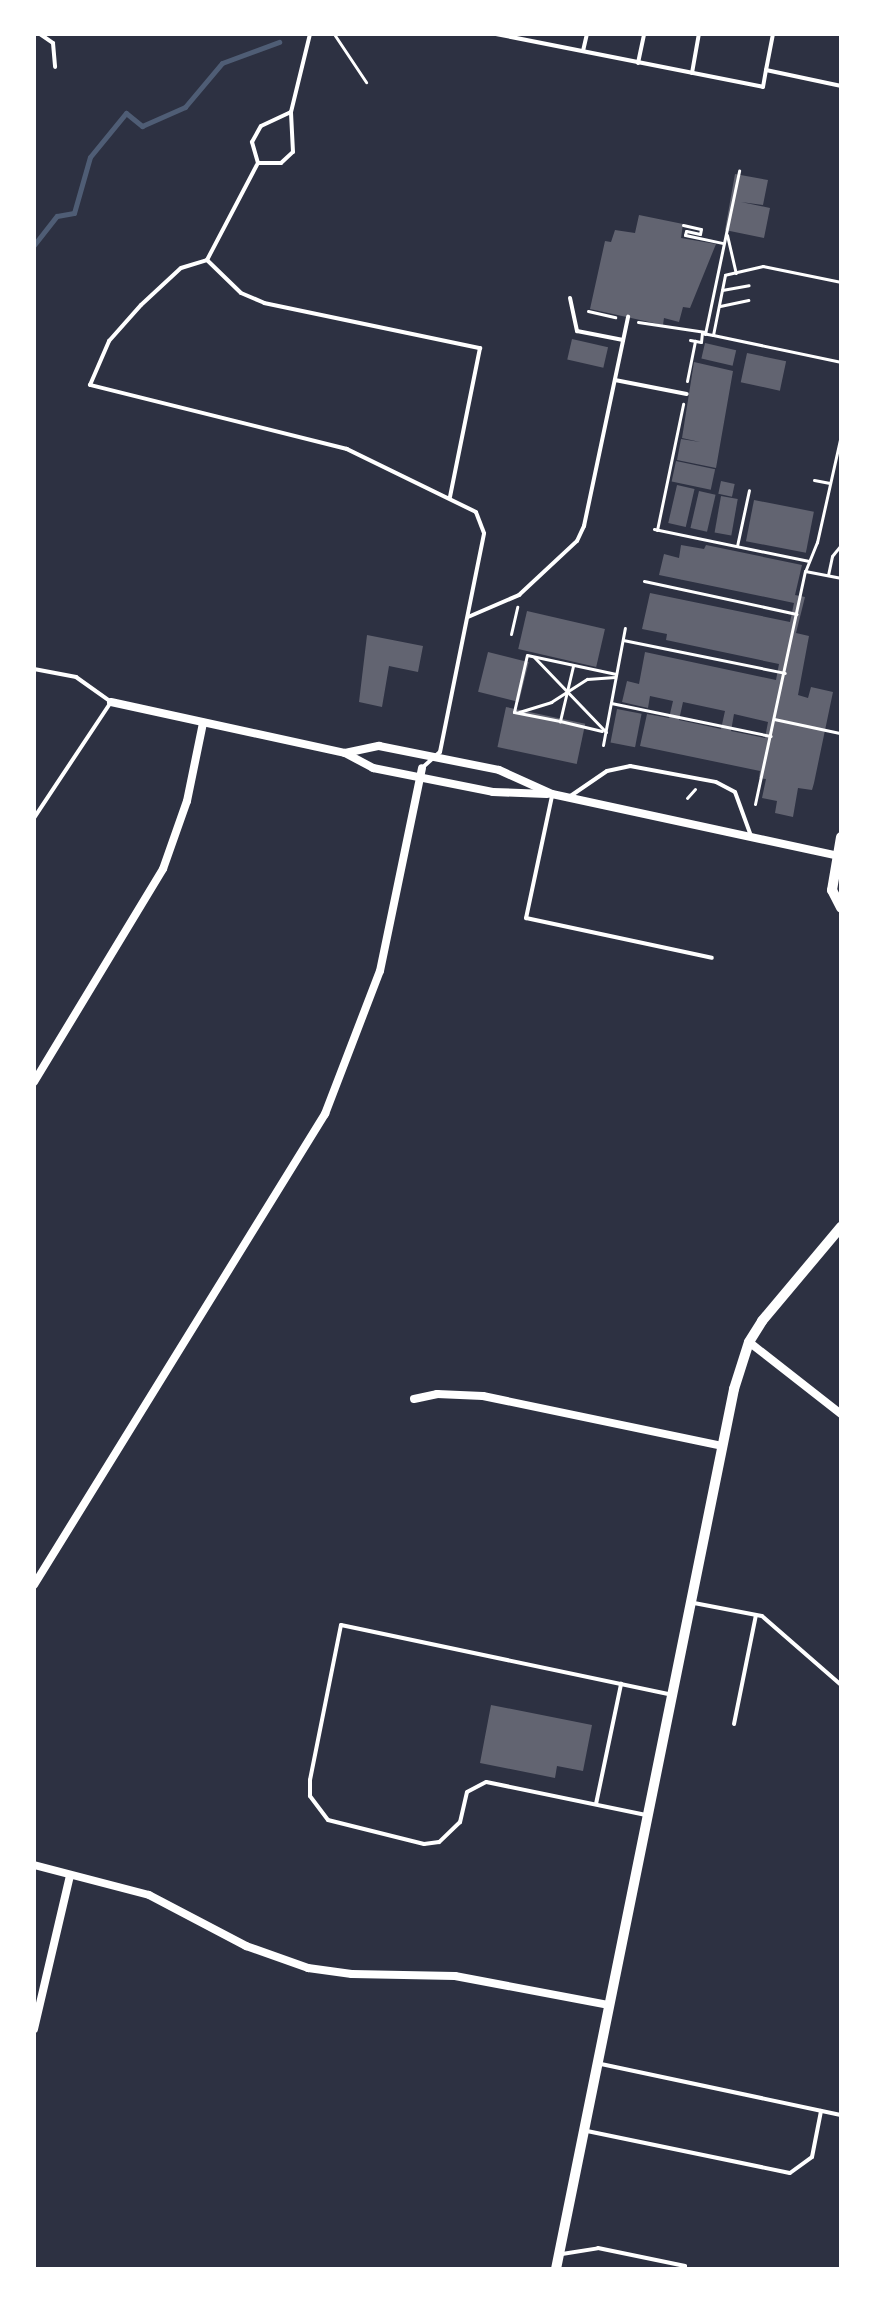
<!DOCTYPE html>
<style>
body{margin:0}
#map{position:relative;width:875px;height:2303px;overflow:hidden;background:#2d3142;font-family:"Fira Sans Condensed",sans-serif}
div>[style]{position:absolute}
[style*='--x']{left:calc(var(--x)*1px);top:calc(var(--y)*1px);width:calc(var(--w)*1px);rotate:calc(var(--a)*1deg)}
.stream>*{height:5px;margin:-2.5px;padding:0 2.5px;transform-origin:2.5px;border-radius:2.5px;background:#4f5d75}
.building>*{inset:0;background:#626471;transform-origin:0 0}
.path>*{height:3px;margin:-1.5px;padding:0 1.5px;transform-origin:1.5px;border-radius:1.5px;background:#fff}
.service>*{height:4px;margin:-2px;padding:0 2px;transform-origin:2px;border-radius:2px;background:#fff}
.minor>*{height:8px;margin:-4px;padding:0 4px;transform-origin:4px;border-radius:4px;background:#fff}
.tertiary>*{height:10px;margin:-5px;padding:0 5px;transform-origin:5px;border-radius:5px;background:#fff}
span{translate:-50% -50%;white-space:nowrap;text-align:center;line-height:1.15;-webkit-text-stroke:8px #fff;paint-order:stroke}
.frame{position:absolute;inset:0;border:36px solid #fff;pointer-events:none}
</style>
<div id="map">
<div class="stream">
<i style="--x:34;--y:245;--w:37;--a:-52"></i>
<i style="--x:57;--y:216;--w:17;--a:-10"></i>
<i style="--x:74;--y:213;--w:58;--a:-74.1"></i>
<i style="--x:90;--y:157;--w:57;--a:-50.7"></i>
<i style="--x:126;--y:113;--w:21;--a:39"></i>
<i style="--x:142;--y:126;--w:47;--a:-23.8"></i>
<i style="--x:185;--y:107;--w:57;--a:-49.9"></i>
<i style="--x:222;--y:63;--w:61;--a:-20.2"></i>
</div>
<div class="building">
<i style="clip-path:polygon(735px 174px,768px 180px,763px 205px,741px 202px,770px 208px,764px 238px,725px 230px)"></i>
<i style="clip-path:polygon(639px 215px,683px 224px,681px 238px,716px 244px,690px 308px,683px 307px,679px 322px,664px 318px,663px 325px,590px 309px,605px 241px,611px 242px,615px 230px,635px 233px)"></i>
<i style="left:572px;top:339px;width:37px;height:21px;rotate:13deg"></i>
<i style="left:705px;top:343px;width:32px;height:16px;rotate:13deg"></i>
<i style="left:747px;top:353px;width:40px;height:30px;rotate:12deg"></i>
<i style="clip-path:polygon(694px 362px,733px 371px,716px 468px,677px 460px,681px 439px,700px 442px,682px 438px)"></i>
<i style="left:676px;top:461px;width:40px;height:21px;rotate:12deg"></i>
<i style="left:721px;top:481px;width:14px;height:13px;rotate:12deg"></i>
<i style="left:677px;top:485px;width:18px;height:39px;rotate:13deg"></i>
<i style="left:699px;top:491px;width:17px;height:38px;rotate:13deg"></i>
<i style="left:721px;top:496px;width:17px;height:37px;rotate:10deg"></i>
<i style="left:754px;top:500px;width:61px;height:42px;rotate:11deg"></i>
<i style="clip-path:polygon(evenodd,681px 545px,704px 549px,706px 545px,802px 565px,795px 595px,805px 597px,796px 633px,809px 636px,798px 695px,808px 698px,811px 687px,833px 692px,814px 783px,812px 790px,798px 788px,793px 817px,775px 813px,777px 801px,762px 798px,766px 779px,759px 778px,760px 771px,640px 746px,647px 714px,669px 718px,673px 701px,650px 696px,648px 708px,622px 702px,627px 681px,639px 684px,645px 652px,776px 680px,779px 664px,666px 640px,667px 634px,642px 629px,650px 593px,790px 622px,794px 603px,659px 575px,664px 554px,679px 558px,681px 545px,683px 702px,725px 711px,721px 729px,679px 720px,683px 702px,681px 545px,734px 714px,768px 722px,765px 738px,731px 731px,734px 714px)"></i>
<i style="left:527px;top:611px;width:80px;height:39px;rotate:13deg"></i>
<i style="clip-path:polygon(367px 635px,423px 646px,418px 672px,389px 666px,382px 707px,359px 702px)"></i>
<i style="left:488px;top:652px;width:42px;height:41px;rotate:14deg"></i>
<i style="left:506px;top:707px;width:81px;height:41px;rotate:12deg"></i>
<i style="left:617px;top:709px;width:25px;height:34px;rotate:11deg"></i>
<i style="clip-path:polygon(491px 1705px,592px 1725px,583px 1771px,557px 1766px,555px 1778px,480px 1763px)"></i>
</div>
<div class="path">
<i style="--x:334;--y:34;--w:58;--a:56.3"></i>
<i style="--x:683;--y:225;--w:18;--a:13"></i>
<i style="--x:701;--y:229;--w:5;--a:101"></i>
<i style="--x:700;--y:234;--w:14;--a:-168"></i>
<i style="--x:686;--y:231;--w:4;--a:104"></i>
<i style="--x:685;--y:235;--w:39;--a:12"></i>
<i style="--x:727;--y:235;--w:39;--a:77"></i>
<i style="--x:841;--y:282;--w:80;--a:-168.4"></i>
<i style="--x:763;--y:266;--w:39;--a:167"></i>
<i style="--x:725;--y:275;--w:61;--a:101.3"></i>
<i style="--x:713;--y:335;--w:131;--a:11.9"></i>
<i style="--x:722;--y:290;--w:27;--a:-10"></i>
<i style="--x:720;--y:306;--w:29;--a:-12"></i>
<i style="--x:588;--y:311;--w:28;--a:13"></i>
<i style="--x:638;--y:322;--w:68;--a:8.5"></i>
<i style="--x:705;--y:334;--w:167;--a:-78.2"></i>
<i style="--x:690;--y:340;--w:11;--a:10"></i>
<i style="--x:701;--y:342;--w:9;--a:-84"></i>
<i style="--x:702;--y:333;--w:11;--a:10"></i>
<i style="--x:687;--y:381;--w:41;--a:-78.7"></i>
<i style="--x:841;--y:435;--w:110;--a:102.6"></i>
<i style="--x:817;--y:542;--w:31;--a:112"></i>
<i style="--x:805;--y:571;--w:37;--a:11"></i>
<i style="--x:814;--y:480;--w:16;--a:11"></i>
<i style="--x:654;--y:529;--w:157;--a:11.7"></i>
<i style="--x:657;--y:530;--w:129;--a:-78.3"></i>
<i style="--x:737;--y:546;--w:57;--a:-77.9"></i>
<i style="--x:828;--y:575;--w:19;--a:-78"></i>
<i style="--x:832;--y:556;--w:14;--a:-51"></i>
<i style="--x:644;--y:581;--w:156;--a:12.2"></i>
<i style="--x:511;--y:634;--w:28;--a:-77"></i>
<i style="--x:623;--y:640;--w:165;--a:11.5"></i>
<i style="--x:534;--y:657;--w:104;--a:46.2"></i>
<i style="--x:573;--y:666;--w:57;--a:103.3"></i>
<i style="--x:560;--y:721;--w:43;--a:13.4"></i>
<i style="--x:611;--y:703;--w:163;--a:11.7"></i>
<i style="--x:519;--y:712;--w:34;--a:-17"></i>
<i style="--x:551;--y:702;--w:43;--a:-32.6"></i>
<i style="--x:587;--y:679;--w:28;--a:-4"></i>
<i style="--x:774;--y:719;--w:67;--a:12"></i>
<i style="--x:560;--y:721;--w:47;--a:-168.9"></i>
<i style="--x:514;--y:712;--w:58;--a:-77.2"></i>
<i style="--x:527;--y:655;--w:91;--a:12.1"></i>
<i style="--x:603;--y:745;--w:119;--a:-79.4"></i>
<i style="--x:687;--y:798;--w:12;--a:-48"></i>
<i style="--x:755;--y:804;--w:238;--a:-77.9"></i>
</div>
<div class="service">
<i style="--x:40;--y:34;--w:16;--a:35"></i>
<i style="--x:53;--y:43;--w:24;--a:85"></i>
<i style="--x:496;--y:34;--w:272;--a:11.2"></i>
<i style="--x:763;--y:87;--w:17;--a:-80"></i>
<i style="--x:766;--y:70;--w:77;--a:12"></i>
<i style="--x:583;--y:51;--w:17;--a:-77"></i>
<i style="--x:638;--y:63;--w:30;--a:-78"></i>
<i style="--x:766;--y:70;--w:37;--a:-79"></i>
<i style="--x:692;--y:73;--w:40;--a:-80"></i>
<i style="--x:258;--y:163;--w:23;--a:0"></i>
<i style="--x:281;--y:163;--w:16;--a:-43"></i>
<i style="--x:293;--y:152;--w:40;--a:-92.9"></i>
<i style="--x:207;--y:260;--w:110;--a:-62.3"></i>
<i style="--x:258;--y:163;--w:22;--a:-106"></i>
<i style="--x:252;--y:142;--w:18;--a:-61"></i>
<i style="--x:261;--y:126;--w:33;--a:-25"></i>
<i style="--x:291;--y:112;--w:80;--a:-76.3"></i>
<i style="--x:570;--y:298;--w:34;--a:78"></i>
<i style="--x:577;--y:331;--w:47;--a:11.1"></i>
<i style="--x:615;--y:380;--w:73;--a:11"></i>
<i style="--x:468;--y:617;--w:56;--a:-23.3"></i>
<i style="--x:519;--y:595;--w:79;--a:-43"></i>
<i style="--x:577;--y:541;--w:17;--a:-65"></i>
<i style="--x:584;--y:526;--w:214;--a:-78.1"></i>
<i style="--x:34;--y:669;--w:43;--a:10.8"></i>
<i style="--x:76;--y:677;--w:43;--a:35.5"></i>
<i style="--x:111;--y:702;--w:139;--a:123.6"></i>
<i style="--x:422;--y:768;--w:24;--a:-42"></i>
<i style="--x:440;--y:752;--w:223;--a:-78.6"></i>
<i style="--x:484;--y:533;--w:22;--a:-111"></i>
<i style="--x:476;--y:512;--w:144;--a:-154"></i>
<i style="--x:347;--y:449;--w:265;--a:-166"></i>
<i style="--x:90;--y:385;--w:48;--a:-66.6"></i>
<i style="--x:109;--y:341;--w:48;--a:-48.4"></i>
<i style="--x:141;--y:305;--w:54;--a:-42.8"></i>
<i style="--x:181;--y:268;--w:27;--a:-17"></i>
<i style="--x:207;--y:260;--w:47;--a:44.1"></i>
<i style="--x:241;--y:293;--w:25;--a:23"></i>
<i style="--x:264;--y:303;--w:221;--a:11.8"></i>
<i style="--x:480;--y:348;--w:152;--a:101.4"></i>
<i style="--x:552;--y:796;--w:125;--a:102"></i>
<i style="--x:526;--y:918;--w:190;--a:12.1"></i>
<i style="--x:569;--y:797;--w:46;--a:-34.4"></i>
<i style="--x:607;--y:771;--w:24;--a:-12"></i>
<i style="--x:630;--y:766;--w:87;--a:10.5"></i>
<i style="--x:716;--y:782;--w:21;--a:28"></i>
<i style="--x:735;--y:792;--w:47;--a:70"></i>
<i style="--x:694;--y:1603;--w:69;--a:10.8"></i>
<i style="--x:762;--y:1616;--w:105;--a:41.1"></i>
<i style="--x:734;--y:1724;--w:111;--a:-78.6"></i>
<i style="--x:596;--y:1804;--w:123;--a:-78.2"></i>
<i style="--x:646;--y:1815;--w:163;--a:-168.3"></i>
<i style="--x:486;--y:1782;--w:21;--a:152"></i>
<i style="--x:467;--y:1792;--w:31;--a:103"></i>
<i style="--x:460;--y:1822;--w:29;--a:136"></i>
<i style="--x:439;--y:1842;--w:15;--a:172"></i>
<i style="--x:424;--y:1844;--w:99;--a:-166"></i>
<i style="--x:328;--y:1820;--w:30;--a:-127"></i>
<i style="--x:310;--y:1796;--w:16;--a:-90"></i>
<i style="--x:310;--y:1780;--w:158;--a:-78.7"></i>
<i style="--x:341;--y:1625;--w:338;--a:11.9"></i>
<i style="--x:601;--y:2064;--w:245;--a:12"></i>
<i style="--x:587;--y:2131;--w:207;--a:11.7"></i>
<i style="--x:790;--y:2173;--w:27;--a:-36"></i>
<i style="--x:812;--y:2157;--w:47;--a:-78.9"></i>
<i style="--x:562;--y:2254;--w:36;--a:-9"></i>
<i style="--x:598;--y:2248;--w:89;--a:11.7"></i>
</div>
<div class="minor">
<i style="--x:111;--y:702;--w:239;--a:12.3"></i>
<i style="--x:345;--y:753;--w:32;--a:28"></i>
<i style="--x:373;--y:768;--w:122;--a:11.3"></i>
<i style="--x:493;--y:792;--w:54;--a:2.1"></i>
<i style="--x:345;--y:753;--w:35;--a:-12"></i>
<i style="--x:379;--y:746;--w:122;--a:11.3"></i>
<i style="--x:499;--y:770;--w:58;--a:24.4"></i>
<i style="--x:552;--y:794;--w:293;--a:12.2"></i>
<i style="--x:34;--y:1082;--w:249;--a:-58.8"></i>
<i style="--x:163;--y:869;--w:72;--a:-70.6"></i>
<i style="--x:187;--y:801;--w:80;--a:-78.4"></i>
<i style="--x:749;--y:1342;--w:117;--a:38"></i>
<i style="--x:414;--y:1399;--w:24;--a:-12"></i>
<i style="--x:437;--y:1394;--w:46;--a:2.5"></i>
<i style="--x:483;--y:1396;--w:244;--a:11.8"></i>
<i style="--x:34;--y:1585;--w:554;--a:-58.29"></i>
<i style="--x:325;--y:1114;--w:153;--a:-69"></i>
<i style="--x:380;--y:971;--w:207;--a:-78.3"></i>
<i style="--x:34;--y:1865;--w:119;--a:14.6"></i>
<i style="--x:149;--y:1895;--w:110;--a:27.7"></i>
<i style="--x:246;--y:1946;--w:66;--a:19.5"></i>
<i style="--x:308;--y:1968;--w:44;--a:7.8"></i>
<i style="--x:352;--y:1974;--w:103;--a:1.1"></i>
<i style="--x:455;--y:1976;--w:157;--a:10.7"></i>
<i style="--x:34;--y:2029;--w:158;--a:-76.8"></i>
</div>
<div class="tertiary">
<i style="--x:841;--y:837;--w:54;--a:99.6"></i>
<i style="--x:832;--y:890;--w:20;--a:63"></i>
<i style="--x:556;--y:2269;--w:898;--a:-78.56"></i>
<i style="--x:734;--y:1389;--w:49;--a:-72.3"></i>
<i style="--x:749;--y:1342;--w:25;--a:-58"></i>
<i style="--x:762;--y:1321;--w:123;--a:-50"></i>
</div>
<div class="frame"></div>
</div>
